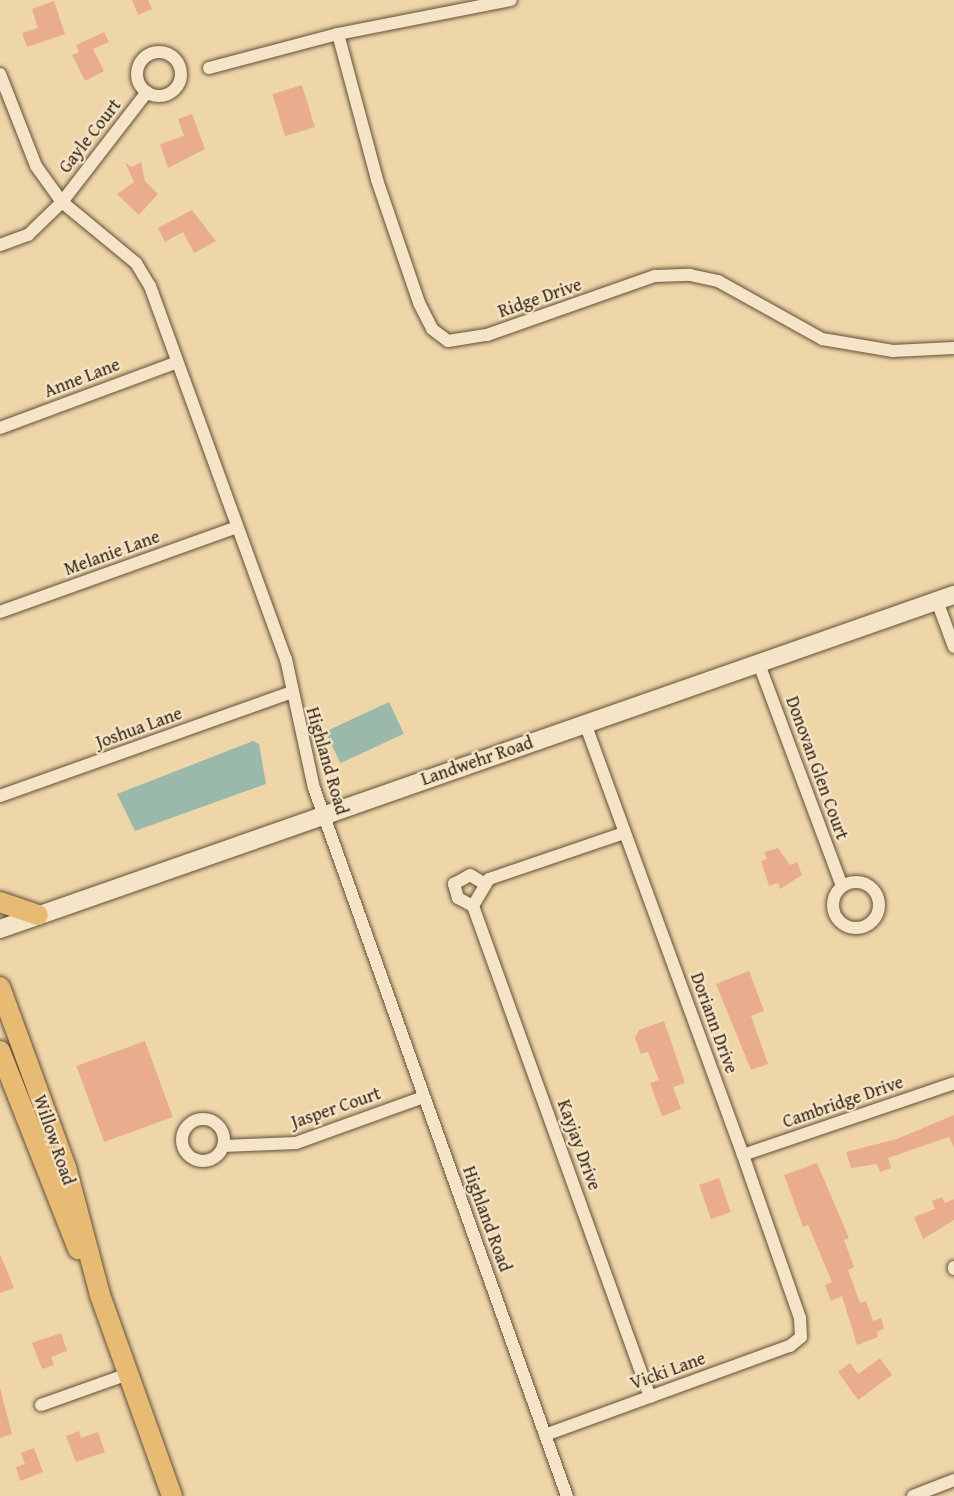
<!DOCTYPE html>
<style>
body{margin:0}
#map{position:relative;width:954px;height:1496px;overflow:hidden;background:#efd6a9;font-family:"Gentium Book Plus",serif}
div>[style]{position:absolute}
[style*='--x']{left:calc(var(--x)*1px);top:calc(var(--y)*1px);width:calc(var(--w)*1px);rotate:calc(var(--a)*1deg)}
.water>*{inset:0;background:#9ab9ab;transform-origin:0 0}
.building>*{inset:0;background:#e9ad8d;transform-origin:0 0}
.roads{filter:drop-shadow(0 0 2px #615038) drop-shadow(0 0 2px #615038)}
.minor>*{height:12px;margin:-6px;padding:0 6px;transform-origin:6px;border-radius:6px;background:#f5e4c7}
.minor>.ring{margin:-6px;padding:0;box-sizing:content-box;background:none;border:12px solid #f5e4c7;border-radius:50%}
.secondary>*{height:18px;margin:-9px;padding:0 9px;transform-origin:9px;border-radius:9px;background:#f5e4c7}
.primary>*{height:20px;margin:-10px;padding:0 10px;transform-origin:10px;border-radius:10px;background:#e8bb74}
span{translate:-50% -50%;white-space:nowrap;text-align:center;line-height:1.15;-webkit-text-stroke:4.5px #f5e4c7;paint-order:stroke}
.street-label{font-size:18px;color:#322312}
</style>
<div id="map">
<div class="water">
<i style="left:389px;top:702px;width:35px;height:70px;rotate:65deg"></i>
<i style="clip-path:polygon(253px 741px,259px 744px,266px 784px,135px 831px,117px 794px)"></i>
</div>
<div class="building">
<i style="clip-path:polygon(132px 0,148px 0,152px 9px,138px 15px)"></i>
<i style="clip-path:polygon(54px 1px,65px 34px,27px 47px,22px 33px,38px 28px,32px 9px)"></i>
<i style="clip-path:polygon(104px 32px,109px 42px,93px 49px,104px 71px,85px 81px,72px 55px,79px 52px,76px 45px)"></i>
<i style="left:302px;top:85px;width:44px;height:31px;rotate:73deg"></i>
<i style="clip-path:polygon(192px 114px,205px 149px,168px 168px,160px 144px,184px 136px,178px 119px)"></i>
<i style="clip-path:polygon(125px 162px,131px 167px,141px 162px,145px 181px,158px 194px,139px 215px,117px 194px,134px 182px)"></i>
<i style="clip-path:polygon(192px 210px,216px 241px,194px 253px,183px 232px,165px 242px,158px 228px)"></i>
<i style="clip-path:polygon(778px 848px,790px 865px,797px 862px,802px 875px,780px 889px,778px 883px,769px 886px,761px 861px,767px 859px,764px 852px)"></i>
<i style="clip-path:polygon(749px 971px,764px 1011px,751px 1016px,768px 1064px,751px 1070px,716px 984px)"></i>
<i style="clip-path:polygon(664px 1021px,685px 1083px,673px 1087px,681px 1109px,662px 1116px,650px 1083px,659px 1080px,648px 1052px,641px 1054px,635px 1038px,639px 1030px)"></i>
<i style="left:145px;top:1041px;width:81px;height:73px;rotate:70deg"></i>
<i style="clip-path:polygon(954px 1115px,954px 1148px,949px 1137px,888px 1158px,891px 1168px,880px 1172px,877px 1164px,851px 1168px,846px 1152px,897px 1139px)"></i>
<i style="clip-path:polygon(817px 1163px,849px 1238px,844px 1240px,854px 1267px,848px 1270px,860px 1303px,866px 1301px,873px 1321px,881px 1318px,884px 1329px,877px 1332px,878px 1337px,857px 1345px,842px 1296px,831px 1301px,825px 1285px,832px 1282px,808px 1225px,803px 1227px,784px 1175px)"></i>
<i style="left:719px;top:1178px;width:36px;height:21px;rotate:71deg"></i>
<i style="clip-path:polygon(942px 1197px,945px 1203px,954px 1199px,954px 1220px,923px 1239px,914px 1217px,935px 1209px,932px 1201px)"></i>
<i style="clip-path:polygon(0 1254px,14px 1288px,0 1293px)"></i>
<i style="clip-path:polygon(61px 1333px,67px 1351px,51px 1357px,54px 1365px,42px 1369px,32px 1343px)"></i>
<i style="clip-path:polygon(880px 1358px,892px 1375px,858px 1400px,838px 1372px,850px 1363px,858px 1374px)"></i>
<i style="clip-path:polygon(0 1388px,12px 1434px,0 1438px)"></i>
<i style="clip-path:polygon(79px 1431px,81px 1438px,98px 1432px,105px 1452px,76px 1462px,66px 1436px)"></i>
<i style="clip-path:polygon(34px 1448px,43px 1472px,20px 1481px,16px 1467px,25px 1464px,21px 1453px)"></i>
</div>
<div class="roads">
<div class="minor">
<i style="--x:338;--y:34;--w:151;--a:75"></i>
<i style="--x:377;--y:180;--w:130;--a:71.1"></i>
<i style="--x:419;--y:303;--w:29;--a:63"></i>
<i style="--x:432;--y:329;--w:20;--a:37"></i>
<i style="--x:448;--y:341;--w:39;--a:-9"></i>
<i style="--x:487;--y:335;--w:178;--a:-19.4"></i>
<i style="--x:655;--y:276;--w:35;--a:-2"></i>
<i style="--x:690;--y:275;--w:29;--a:12"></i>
<i style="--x:718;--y:281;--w:119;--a:29.1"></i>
<i style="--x:822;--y:339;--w:72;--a:9.6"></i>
<i style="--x:893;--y:351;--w:61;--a:-2.8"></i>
<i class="ring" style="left:137px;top:52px;width:32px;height:32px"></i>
<i style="--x:209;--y:68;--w:133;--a:-14.8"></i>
<i style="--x:338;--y:34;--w:176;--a:-11.1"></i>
<i style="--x:0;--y:74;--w:99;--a:68.6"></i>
<i style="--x:36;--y:166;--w:44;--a:54.2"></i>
<i style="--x:62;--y:202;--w:96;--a:39.5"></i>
<i style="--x:136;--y:263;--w:27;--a:59"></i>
<i style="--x:150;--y:286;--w:397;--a:70"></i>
<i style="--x:286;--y:659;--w:132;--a:77.8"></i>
<i style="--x:314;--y:788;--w:752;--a:70.34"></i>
<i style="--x:0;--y:245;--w:30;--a:-20"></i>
<i style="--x:28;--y:235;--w:47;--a:-44.1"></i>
<i style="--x:62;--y:202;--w:139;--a:-52.3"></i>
<i style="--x:0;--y:428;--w:189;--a:-20.4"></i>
<i style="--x:937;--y:601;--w:49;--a:69.7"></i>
<i style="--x:0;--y:612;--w:250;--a:-19.7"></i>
<i style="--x:759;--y:664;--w:237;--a:69.5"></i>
<i style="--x:0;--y:796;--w:307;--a:-19.6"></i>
<i style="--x:624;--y:833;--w:143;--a:161.2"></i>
<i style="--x:489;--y:879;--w:31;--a:121"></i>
<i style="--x:473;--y:906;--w:522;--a:70.18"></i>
<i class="ring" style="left:833px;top:882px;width:34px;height:34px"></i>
<i style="--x:473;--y:906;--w:17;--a:-152"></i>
<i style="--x:458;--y:898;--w:15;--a:-106"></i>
<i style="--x:454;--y:884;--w:18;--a:-29"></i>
<i style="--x:470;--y:875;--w:17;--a:31"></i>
<i class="ring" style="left:182px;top:1119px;width:30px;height:30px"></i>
<i style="--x:223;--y:1146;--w:73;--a:-2.4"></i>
<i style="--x:296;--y:1143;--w:136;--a:-19.8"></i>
<i style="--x:743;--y:1155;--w:223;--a:-18.8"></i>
<i style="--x:954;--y:1267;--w:2;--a:90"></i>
<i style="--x:41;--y:1405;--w:92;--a:-19.6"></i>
<i style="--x:545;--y:1435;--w:261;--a:-20"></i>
<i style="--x:790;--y:1346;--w:14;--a:-39"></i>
<i style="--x:801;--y:1337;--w:19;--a:-93"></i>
<i style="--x:800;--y:1318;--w:173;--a:-109.3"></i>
<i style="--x:743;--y:1155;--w:459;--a:-110.1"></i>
<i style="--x:913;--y:1496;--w:44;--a:-21.3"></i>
</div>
<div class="secondary">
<i style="--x:0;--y:929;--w:1011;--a:-19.3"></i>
</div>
<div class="primary">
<i style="--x:0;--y:902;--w:40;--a:18.9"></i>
<i style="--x:0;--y:987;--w:192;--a:69.9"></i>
<i style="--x:66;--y:1167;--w:132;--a:75.1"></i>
<i style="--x:100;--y:1295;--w:214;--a:70.3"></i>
<i style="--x:0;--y:1051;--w:213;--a:68.5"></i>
</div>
</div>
<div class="street-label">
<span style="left:90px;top:136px;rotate:-52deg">Gayle Court</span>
<span style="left:540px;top:298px;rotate:-19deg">Ridge Drive</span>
<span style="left:82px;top:378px;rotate:-21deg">Anne Lane</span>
<span style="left:112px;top:553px;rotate:-20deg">Melanie Lane</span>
<span style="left:139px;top:728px;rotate:-20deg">Joshua Lane</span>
<span style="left:327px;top:761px;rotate:74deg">Highland Road</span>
<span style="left:477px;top:761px;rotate:-19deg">Landwehr Road</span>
<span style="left:817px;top:768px;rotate:70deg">Donovan Glen Court</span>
<span style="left:714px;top:1023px;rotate:70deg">Doriann Drive</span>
<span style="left:843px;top:1102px;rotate:-19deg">Cambridge Drive</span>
<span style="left:336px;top:1108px;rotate:-19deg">Jasper Court</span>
<span style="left:54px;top:1140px;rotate:71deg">Willow Road</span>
<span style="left:579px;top:1145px;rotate:70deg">Kayjay Drive</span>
<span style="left:487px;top:1219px;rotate:70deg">Highland Road</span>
<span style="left:668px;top:1371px;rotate:-20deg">Vicki Lane</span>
</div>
</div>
